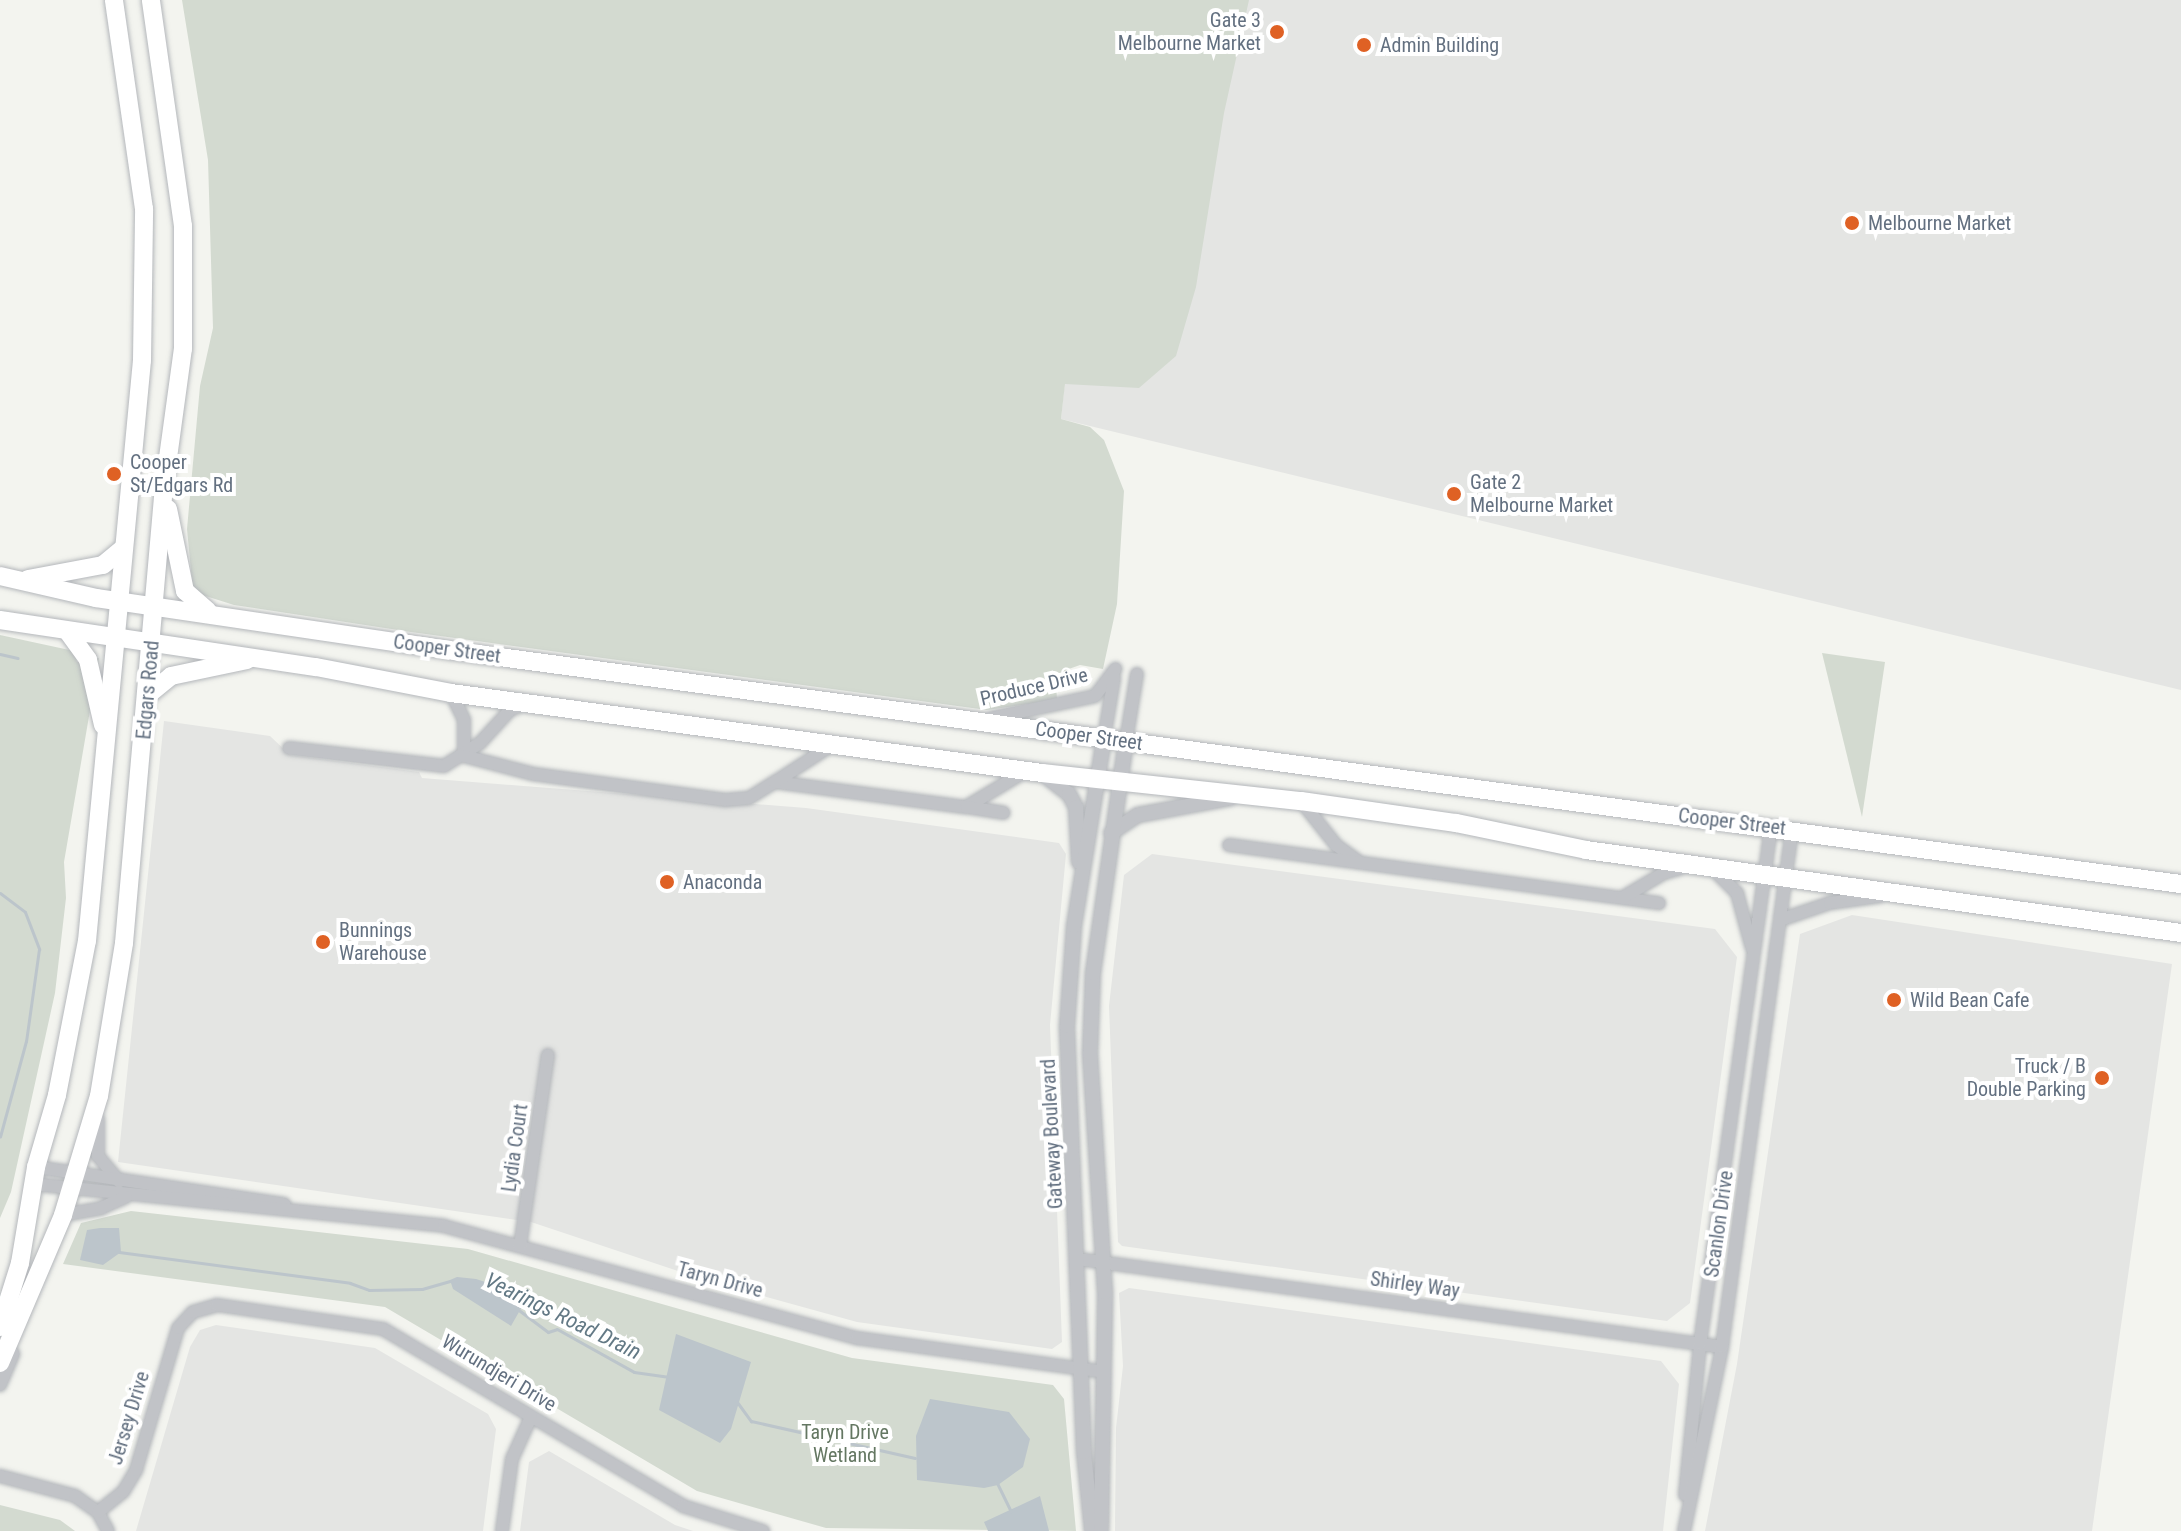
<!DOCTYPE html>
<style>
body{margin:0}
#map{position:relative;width:2181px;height:1531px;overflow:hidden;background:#f3f4ef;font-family:"Roboto Condensed",sans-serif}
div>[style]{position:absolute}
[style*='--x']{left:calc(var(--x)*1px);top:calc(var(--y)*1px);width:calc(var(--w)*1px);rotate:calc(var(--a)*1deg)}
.built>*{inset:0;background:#e4e5e3}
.green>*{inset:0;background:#d3dad0}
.water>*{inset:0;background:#bcc5cb}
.stream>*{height:3px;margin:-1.5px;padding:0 1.5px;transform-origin:1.5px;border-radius:1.5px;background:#bcc5cb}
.roads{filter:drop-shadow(0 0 2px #b4b7bb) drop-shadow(0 0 2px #b4b7bb)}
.minor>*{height:12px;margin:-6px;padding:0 6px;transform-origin:6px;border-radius:6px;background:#c1c3c7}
.tertiary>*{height:14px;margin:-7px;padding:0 7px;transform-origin:7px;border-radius:7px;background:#c1c3c7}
.primary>*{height:18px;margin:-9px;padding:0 9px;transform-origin:9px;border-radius:9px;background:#fff}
.dots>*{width:22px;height:22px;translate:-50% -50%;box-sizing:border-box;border:4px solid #fff;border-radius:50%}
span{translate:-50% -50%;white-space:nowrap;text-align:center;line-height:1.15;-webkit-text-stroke:8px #fff;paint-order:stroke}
.poi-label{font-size:20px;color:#637080}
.right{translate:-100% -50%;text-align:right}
.left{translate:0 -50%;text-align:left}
.street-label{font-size:20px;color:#637080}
.park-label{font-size:20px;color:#647762}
.water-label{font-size:22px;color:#637985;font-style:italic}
</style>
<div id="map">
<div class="built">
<i style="clip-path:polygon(1112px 0,2181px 0,2181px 690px,1061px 419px,1097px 76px)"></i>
<i style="clip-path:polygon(164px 721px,270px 736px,290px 755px,419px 772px,422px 778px,806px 808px,1059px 843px,1066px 854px,1050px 1025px,1062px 1342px,1052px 1349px,857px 1322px,702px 1279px,531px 1222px,118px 1162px)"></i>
<i style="clip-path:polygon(1152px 854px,1715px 929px,1737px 957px,1690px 1303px,1667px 1321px,1122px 1246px,1118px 1242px,1109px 1006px,1124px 875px)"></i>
<i style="clip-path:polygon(1852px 915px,2172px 964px,2092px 1531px,1705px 1531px,1737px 1364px,1800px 934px)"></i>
<i style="clip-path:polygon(1129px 1288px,1661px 1361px,1679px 1384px,1663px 1531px,1115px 1531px,1116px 1428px,1123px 1366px,1119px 1293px)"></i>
<i style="clip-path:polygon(216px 1325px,375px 1348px,488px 1414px,496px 1429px,483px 1531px,136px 1531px,190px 1347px,200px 1330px)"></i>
<i style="clip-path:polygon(549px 1451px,675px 1525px,693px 1531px,520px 1531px,529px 1462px)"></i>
</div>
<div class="green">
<i style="clip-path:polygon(182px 0,1249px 0,1224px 113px,1196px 287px,1176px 356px,1139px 388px,1065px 384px,1061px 419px,1090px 427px,1104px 440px,1124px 491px,1117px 604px,1103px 669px,1080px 665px,1066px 670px,1056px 684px,1057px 700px,987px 710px,411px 632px,234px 605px,193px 592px,187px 529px,200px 386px,213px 328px,208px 160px)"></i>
<i style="clip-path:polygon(0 635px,74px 651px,77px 662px,99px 658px,64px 862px,66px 898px,55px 993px,11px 1192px,0 1218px)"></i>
<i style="clip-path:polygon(1822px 653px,1885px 662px,1862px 817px)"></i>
<i style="clip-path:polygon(131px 1211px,468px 1249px,852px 1358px,1053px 1385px,1064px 1399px,1076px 1531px,826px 1528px,697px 1491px,385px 1307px,63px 1264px,81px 1223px)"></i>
<i style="clip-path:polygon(0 1505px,60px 1520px,75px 1531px,0 1531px)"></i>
</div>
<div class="water">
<i style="clip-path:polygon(100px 1228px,119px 1228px,121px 1252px,103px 1265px,80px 1260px,87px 1230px)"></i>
<i style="clip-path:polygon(457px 1277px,476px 1279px,528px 1296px,511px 1326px,453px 1289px,450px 1280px)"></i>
<i style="clip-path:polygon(676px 1334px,751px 1362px,731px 1429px,720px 1443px,659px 1410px)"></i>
<i style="clip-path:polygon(930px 1399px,1009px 1412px,1030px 1439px,1023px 1467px,998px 1485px,984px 1488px,917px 1480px,916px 1436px)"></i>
<i style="clip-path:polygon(1040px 1496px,1049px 1531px,988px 1531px,984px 1522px)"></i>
</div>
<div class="stream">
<i style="--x:0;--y:654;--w:18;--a:13"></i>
<i style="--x:0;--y:893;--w:31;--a:37"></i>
<i style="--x:25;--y:912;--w:40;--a:69"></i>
<i style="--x:39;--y:949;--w:93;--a:98"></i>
<i style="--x:26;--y:1041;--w:99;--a:105.2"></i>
<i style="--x:119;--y:1252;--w:233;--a:7.6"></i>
<i style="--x:350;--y:1283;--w:20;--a:20"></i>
<i style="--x:369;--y:1290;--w:53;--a:-1.1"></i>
<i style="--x:422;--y:1289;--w:29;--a:-16"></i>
<i style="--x:516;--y:1308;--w:40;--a:37"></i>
<i style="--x:548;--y:1332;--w:9;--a:-18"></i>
<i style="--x:557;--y:1329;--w:88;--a:29.2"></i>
<i style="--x:634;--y:1372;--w:34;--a:8"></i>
<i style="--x:737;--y:1402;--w:24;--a:54"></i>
<i style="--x:751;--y:1421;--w:168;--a:12.7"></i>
<i style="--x:997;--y:1483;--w:32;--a:64"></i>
</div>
<div class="roads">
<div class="minor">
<i style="--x:451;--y:693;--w:30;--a:64"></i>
<i style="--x:464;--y:720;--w:36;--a:90"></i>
<i style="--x:991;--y:718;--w:106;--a:-11.9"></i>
<i style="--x:1095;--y:696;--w:34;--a:-53"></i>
<i style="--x:1104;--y:738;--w:61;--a:-80.5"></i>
<i style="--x:1126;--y:741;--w:68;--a:-80.7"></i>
<i style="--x:289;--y:748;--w:156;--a:6.6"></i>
<i style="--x:444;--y:766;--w:43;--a:-32.6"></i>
<i style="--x:480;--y:743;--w:45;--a:-47.7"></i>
<i style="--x:510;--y:710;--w:16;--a:-22"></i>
<i style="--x:464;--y:756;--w:71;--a:14.6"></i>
<i style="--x:533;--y:774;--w:194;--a:7.7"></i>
<i style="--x:725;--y:800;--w:24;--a:-5"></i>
<i style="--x:749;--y:798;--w:31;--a:-32"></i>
<i style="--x:775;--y:782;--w:193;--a:7.5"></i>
<i style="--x:966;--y:807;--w:70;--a:-31"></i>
<i style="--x:775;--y:782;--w:68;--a:-33"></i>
<i style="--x:1301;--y:801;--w:56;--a:51.5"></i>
<i style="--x:1336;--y:845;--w:26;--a:36"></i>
<i style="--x:967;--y:807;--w:37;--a:9"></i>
<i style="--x:1229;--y:845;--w:434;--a:7.7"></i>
<i style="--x:1714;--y:870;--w:33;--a:45"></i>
<i style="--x:1737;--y:893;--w:57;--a:74.7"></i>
<i style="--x:1622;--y:898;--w:49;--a:-30.8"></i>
<i style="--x:1664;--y:873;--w:22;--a:-16"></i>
<i style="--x:1780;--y:920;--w:53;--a:-18.8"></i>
<i style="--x:1830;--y:903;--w:51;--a:-7.8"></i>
<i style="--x:98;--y:1119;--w:37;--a:90"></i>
<i style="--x:98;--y:1156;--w:33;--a:50"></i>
<i style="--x:36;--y:1167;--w:251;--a:8.5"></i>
<i style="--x:32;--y:1184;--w:414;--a:5.8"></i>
<i style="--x:444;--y:1226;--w:428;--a:15.2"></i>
<i style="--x:857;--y:1338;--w:249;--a:7.8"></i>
<i style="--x:63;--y:1215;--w:39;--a:-10"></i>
<i style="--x:101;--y:1208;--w:27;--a:-24"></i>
<i style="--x:520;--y:1246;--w:193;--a:-81.7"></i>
<i style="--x:1078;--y:1259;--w:650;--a:7.78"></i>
<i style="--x:0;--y:1385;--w:34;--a:-67"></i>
<i style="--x:0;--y:1476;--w:78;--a:14.9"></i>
<i style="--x:75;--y:1496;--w:28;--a:35"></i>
<i style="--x:1685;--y:1495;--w:152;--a:-84.3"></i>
<i style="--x:1700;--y:1344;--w:521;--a:-82.17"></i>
<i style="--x:108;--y:1531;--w:21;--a:-118"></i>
<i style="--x:98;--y:1512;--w:32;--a:-39"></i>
<i style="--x:123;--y:1492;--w:26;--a:-59"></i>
<i style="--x:136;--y:1470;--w:148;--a:-73.5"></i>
<i style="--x:178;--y:1328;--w:22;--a:-47"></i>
<i style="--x:193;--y:1312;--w:25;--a:-16"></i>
<i style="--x:217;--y:1305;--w:168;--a:8.2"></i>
<i style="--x:383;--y:1329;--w:348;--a:30.5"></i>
<i style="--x:683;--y:1506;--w:84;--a:17.4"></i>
<i style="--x:502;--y:1531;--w:73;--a:-82.1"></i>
<i style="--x:512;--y:1459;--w:46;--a:-65.7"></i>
<i style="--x:1684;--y:1531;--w:188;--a:-78.3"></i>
<i style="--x:1722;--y:1347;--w:522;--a:-82.29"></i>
</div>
<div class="tertiary">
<i style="--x:1043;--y:774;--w:33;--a:38"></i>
<i style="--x:1069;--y:794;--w:15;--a:62"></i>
<i style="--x:1076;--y:807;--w:55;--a:86.9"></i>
<i style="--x:1111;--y:833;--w:32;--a:-34"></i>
<i style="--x:1138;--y:815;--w:95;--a:-10.4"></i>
<i style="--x:1092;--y:1531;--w:79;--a:-95.8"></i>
<i style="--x:1084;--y:1452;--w:426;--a:-92.3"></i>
<i style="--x:1067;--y:1026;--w:100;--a:-86"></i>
<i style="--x:1074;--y:926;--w:190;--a:-80.9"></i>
<i style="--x:1101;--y:1531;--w:239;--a:-89"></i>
<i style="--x:1105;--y:1292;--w:239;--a:-93.6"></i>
<i style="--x:1090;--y:1053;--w:80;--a:-87.9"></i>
<i style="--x:1093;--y:973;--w:234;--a:-81.9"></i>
</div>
<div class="primary">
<i style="--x:168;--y:509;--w:84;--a:78.3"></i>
<i style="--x:185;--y:591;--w:30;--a:41"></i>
<i style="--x:0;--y:576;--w:98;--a:12.9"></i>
<i style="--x:96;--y:598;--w:363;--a:8.4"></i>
<i style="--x:455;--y:651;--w:1742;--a:7.69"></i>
<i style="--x:28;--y:579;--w:76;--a:-10.6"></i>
<i style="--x:103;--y:565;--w:26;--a:-40"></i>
<i style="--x:0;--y:620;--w:319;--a:8.5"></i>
<i style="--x:316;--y:667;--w:137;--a:10.9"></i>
<i style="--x:451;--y:693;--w:596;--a:7.71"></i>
<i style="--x:1042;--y:773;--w:261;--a:6.2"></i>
<i style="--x:1301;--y:801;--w:157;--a:8.1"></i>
<i style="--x:1456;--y:823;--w:133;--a:11.7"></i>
<i style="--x:1586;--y:850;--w:601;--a:7.94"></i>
<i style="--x:68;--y:632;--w:34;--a:54"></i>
<i style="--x:88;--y:660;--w:67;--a:77"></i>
<i style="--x:149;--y:694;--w:28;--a:-39"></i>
<i style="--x:171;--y:676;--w:78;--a:-11.9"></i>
<i style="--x:0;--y:1327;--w:67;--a:-72.6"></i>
<i style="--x:20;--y:1263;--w:97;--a:-80.5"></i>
<i style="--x:36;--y:1167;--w:75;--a:-73.7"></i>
<i style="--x:57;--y:1095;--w:157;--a:-79"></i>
<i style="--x:87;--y:941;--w:584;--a:-84.59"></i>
<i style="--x:142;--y:360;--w:151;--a:-89.2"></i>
<i style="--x:144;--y:209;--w:211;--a:-98.2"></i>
<i style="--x:0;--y:1363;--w:161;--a:-66.9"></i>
<i style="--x:63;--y:1215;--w:124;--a:-73.2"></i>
<i style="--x:99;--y:1096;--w:155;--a:-80.7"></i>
<i style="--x:124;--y:943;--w:458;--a:-85"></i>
<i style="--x:164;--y:487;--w:139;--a:-82.2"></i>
<i style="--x:183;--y:349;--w:123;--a:-90"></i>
<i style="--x:183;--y:226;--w:228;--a:-98.1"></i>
</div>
</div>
<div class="dots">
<i style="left:1277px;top:32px;background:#df6124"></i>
<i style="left:1364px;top:45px;background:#df6124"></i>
<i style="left:1852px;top:223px;background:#df6124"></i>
<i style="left:114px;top:474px;background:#df6124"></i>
<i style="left:1454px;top:494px;background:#df6124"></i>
<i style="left:667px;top:882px;background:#df6124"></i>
<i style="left:323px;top:942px;background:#df6124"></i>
<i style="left:1894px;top:1000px;background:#df6124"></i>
<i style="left:2102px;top:1078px;background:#df6124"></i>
</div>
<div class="poi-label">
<span class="right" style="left:1261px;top:32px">Gate 3<br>Melbourne Market</span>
<span class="left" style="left:1380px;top:45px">Admin Building</span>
<span class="left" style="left:1868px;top:223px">Melbourne Market</span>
<span class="left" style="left:130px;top:474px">Cooper<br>St/Edgars Rd</span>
<span class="left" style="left:1470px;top:494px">Gate 2<br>Melbourne Market</span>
<span class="left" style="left:683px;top:882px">Anaconda</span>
<span class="left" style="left:339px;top:942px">Bunnings<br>Warehouse</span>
<span class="left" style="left:1910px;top:1000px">Wild Bean Cafe</span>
<span class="right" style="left:2086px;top:1078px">Truck / B<br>Double Parking</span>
</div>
<div class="street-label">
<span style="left:447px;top:649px;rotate:8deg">Cooper Street</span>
<span style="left:1034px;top:687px;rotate:-13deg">Produce Drive</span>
<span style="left:148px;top:690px;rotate:-85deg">Edgars Road</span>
<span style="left:1089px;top:736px;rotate:8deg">Cooper Street</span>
<span style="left:1732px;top:822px;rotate:7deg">Cooper Street</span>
<span style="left:1052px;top:1134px;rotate:-93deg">Gateway Boulevard</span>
<span style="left:515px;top:1148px;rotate:-82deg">Lydia Court</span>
<span style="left:1719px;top:1224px;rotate:-82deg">Scanlon Drive</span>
<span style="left:720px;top:1280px;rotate:15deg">Taryn Drive</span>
<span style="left:1415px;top:1285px;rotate:8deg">Shirley Way</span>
<span style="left:499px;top:1373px;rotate:31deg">Wurundjeri Drive</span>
<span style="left:129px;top:1418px;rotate:-73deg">Jersey Drive</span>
</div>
<div class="park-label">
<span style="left:845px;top:1444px">Taryn Drive<br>Wetland</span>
</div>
<div class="water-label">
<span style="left:563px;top:1316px;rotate:26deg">Vearings Road Drain</span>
</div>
</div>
